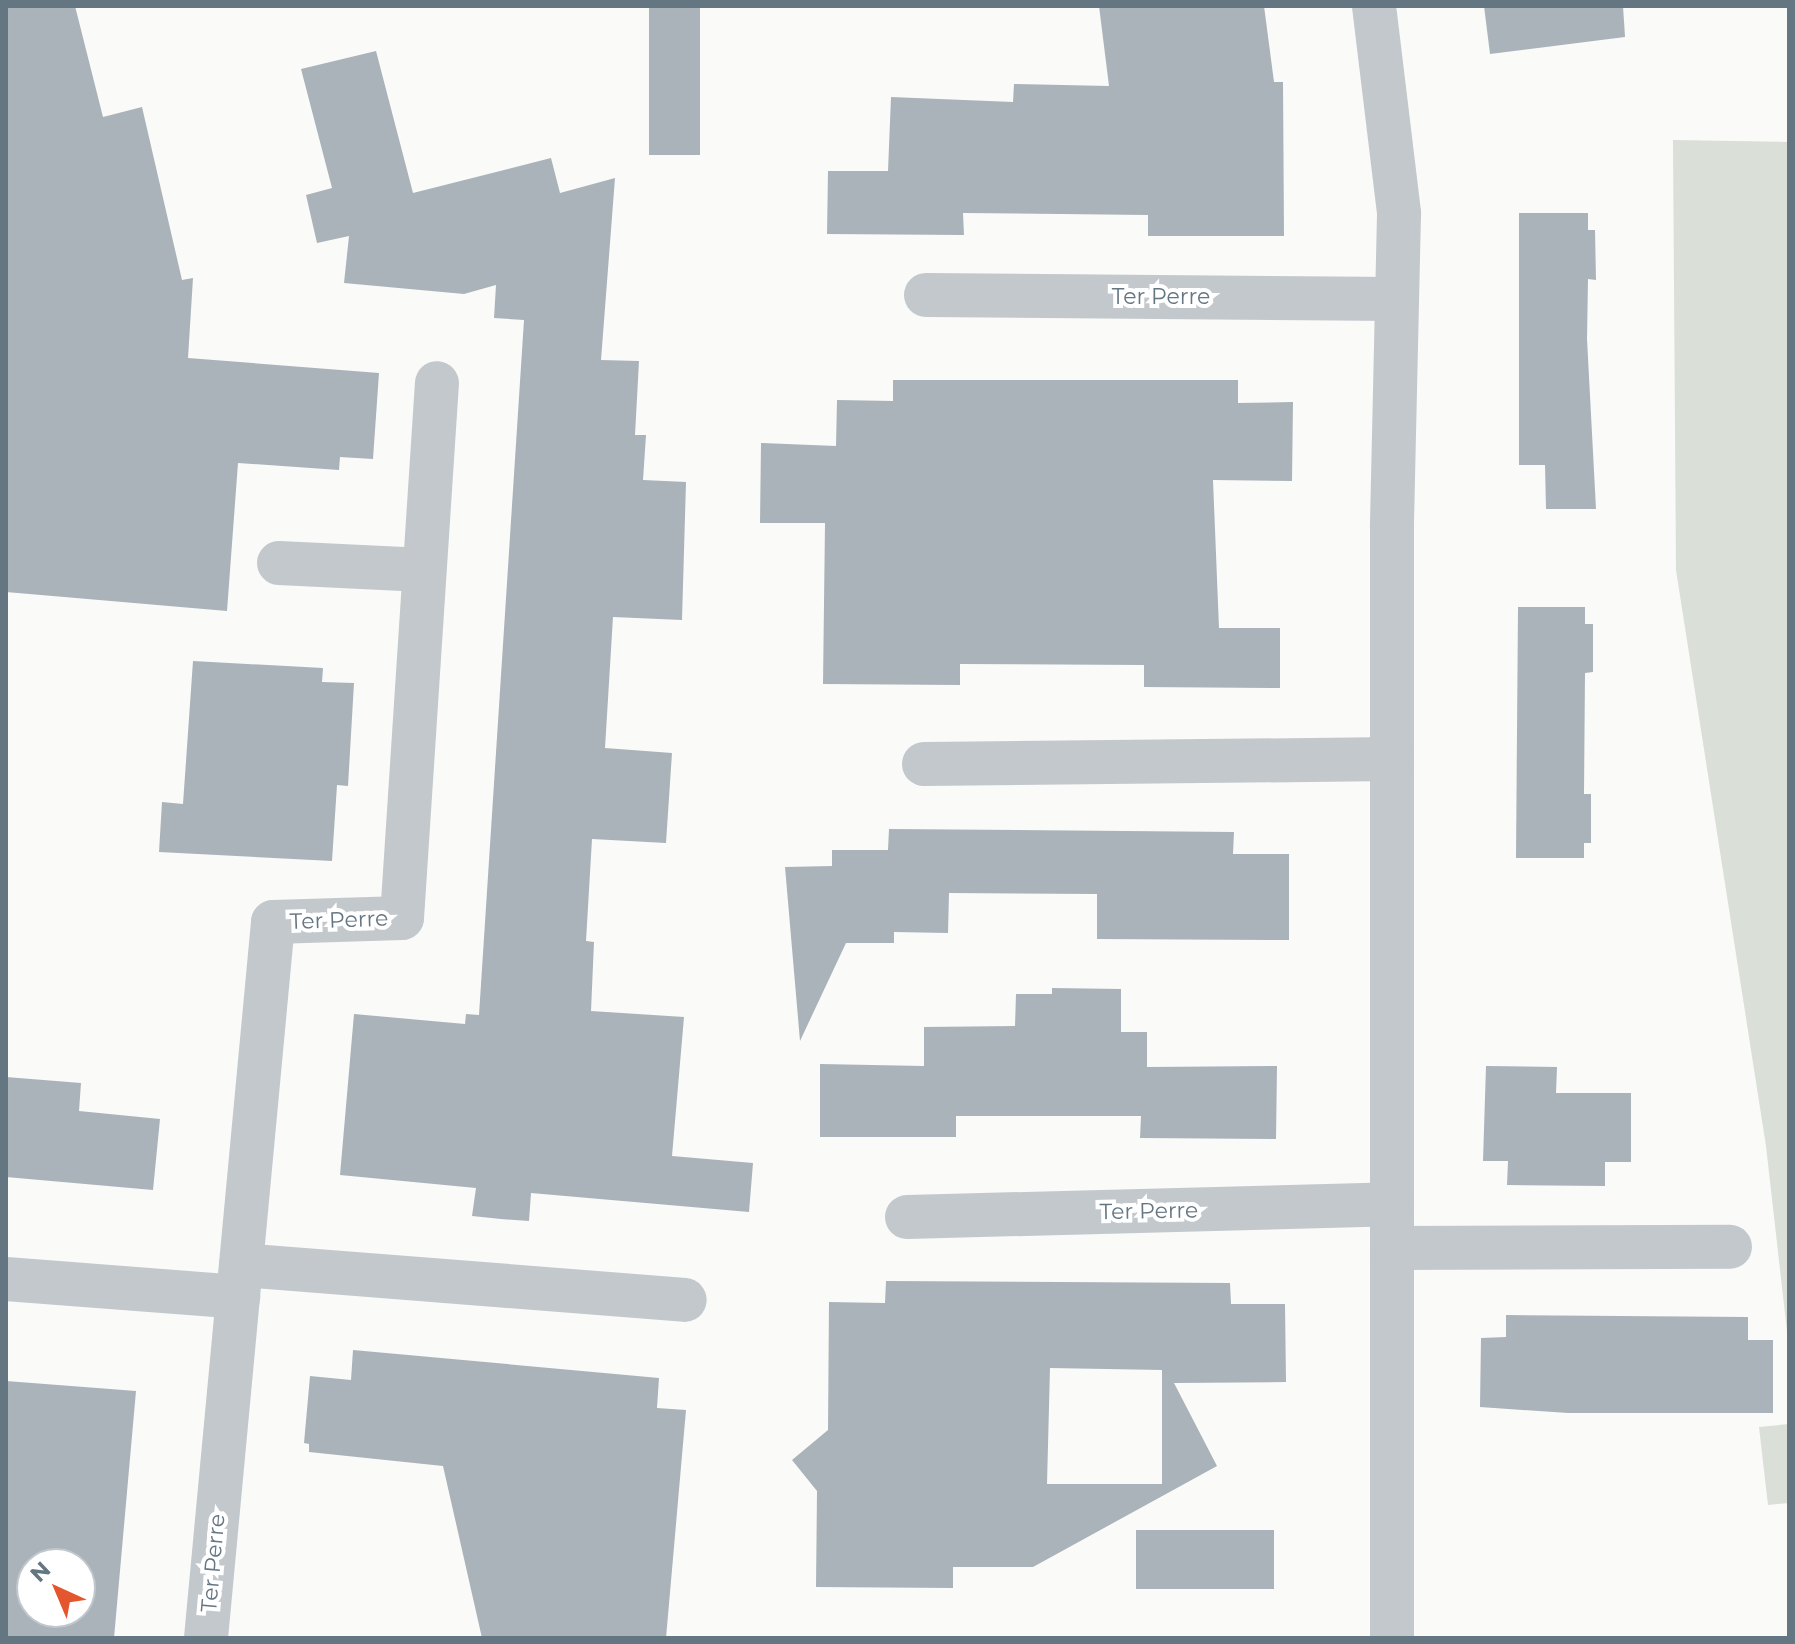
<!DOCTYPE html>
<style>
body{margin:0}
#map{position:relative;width:1795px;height:1644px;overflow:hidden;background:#fafaf8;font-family:Montserrat,sans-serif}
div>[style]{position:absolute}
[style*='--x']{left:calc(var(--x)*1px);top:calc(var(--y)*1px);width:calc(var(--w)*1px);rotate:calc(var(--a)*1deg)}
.green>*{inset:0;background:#dadfd7}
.building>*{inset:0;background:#aab3b9;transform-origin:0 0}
.street>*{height:44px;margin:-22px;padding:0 22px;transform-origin:22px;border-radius:22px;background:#c3c8cc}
span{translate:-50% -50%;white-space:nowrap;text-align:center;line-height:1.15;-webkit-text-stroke:8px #fff;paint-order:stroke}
.street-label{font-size:22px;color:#657683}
.frame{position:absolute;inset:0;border:8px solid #657683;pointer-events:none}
.north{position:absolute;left:16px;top:1548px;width:80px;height:80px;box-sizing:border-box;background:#fff;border:2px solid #c1c8cd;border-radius:50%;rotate:316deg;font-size:22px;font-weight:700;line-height:32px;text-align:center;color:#657683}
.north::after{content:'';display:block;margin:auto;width:28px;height:36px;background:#e4572e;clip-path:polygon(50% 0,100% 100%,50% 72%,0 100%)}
</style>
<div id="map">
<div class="green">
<i style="clip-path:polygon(1673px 140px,1788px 142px,1789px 1349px,1766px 1146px,1676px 570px)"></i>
<i style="clip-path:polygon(1789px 1424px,1789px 1503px,1768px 1505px,1759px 1427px)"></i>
</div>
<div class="building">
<i style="clip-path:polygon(6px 6px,75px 6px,103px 117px,142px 107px,182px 280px,193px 278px,188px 358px,379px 373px,373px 459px,340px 457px,339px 470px,238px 463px,227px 611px,6px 592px)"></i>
<i style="left:649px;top:6px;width:51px;height:149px"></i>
<i style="clip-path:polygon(1099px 6px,1264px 6px,1274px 82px,1283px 82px,1284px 236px,1148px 236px,1148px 215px,963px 213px,964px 235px,827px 234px,828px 171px,888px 171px,891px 97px,1013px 102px,1014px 84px,1109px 86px)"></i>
<i style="clip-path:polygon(1484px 6px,1623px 6px,1625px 37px,1490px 54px)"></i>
<i style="clip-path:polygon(376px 51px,413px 193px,551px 158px,560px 193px,615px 178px,601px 360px,639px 361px,635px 435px,646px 435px,643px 480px,686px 482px,682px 620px,613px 617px,605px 748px,672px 753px,666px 843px,592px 839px,586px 941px,594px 942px,591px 1011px,684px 1017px,672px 1156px,753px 1163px,749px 1212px,531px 1193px,529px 1221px,501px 1219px,472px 1216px,476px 1188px,340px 1175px,354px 1014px,465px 1024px,466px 1014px,479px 1015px,524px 320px,494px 318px,496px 285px,464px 294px,344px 283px,349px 236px,317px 243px,306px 195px,332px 188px,301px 69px)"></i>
<i style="clip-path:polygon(1519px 213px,1588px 213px,1588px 230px,1595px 230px,1596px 280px,1588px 279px,1587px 339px,1596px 509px,1546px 509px,1545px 465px,1519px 465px)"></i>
<i style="clip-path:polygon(893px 380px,1238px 380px,1238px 403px,1293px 402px,1292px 481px,1213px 480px,1219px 628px,1280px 628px,1280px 688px,1144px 687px,1144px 665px,960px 664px,960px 685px,823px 684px,825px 523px,760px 523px,761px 443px,836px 446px,837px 400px,893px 401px)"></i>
<i style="clip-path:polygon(1518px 607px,1585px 607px,1585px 624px,1593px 624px,1593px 672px,1585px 673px,1584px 794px,1591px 794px,1591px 843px,1584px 843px,1584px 858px,1516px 858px)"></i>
<i style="clip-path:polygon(193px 661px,323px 668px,322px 682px,354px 683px,348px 786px,337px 785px,332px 861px,159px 852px,162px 802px,183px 804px)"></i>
<i style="clip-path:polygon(889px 829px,1234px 832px,1233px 854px,1289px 854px,1289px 940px,1097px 939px,1097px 894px,949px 893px,948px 933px,894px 932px,894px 943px,846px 943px,800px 1041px,785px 867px,832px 866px,832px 850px,888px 850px)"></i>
<i style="clip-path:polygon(1052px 988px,1121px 989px,1121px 1032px,1147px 1032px,1147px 1067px,1277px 1066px,1276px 1139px,1140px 1138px,1141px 1116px,956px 1116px,956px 1137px,820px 1137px,820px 1064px,924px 1066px,924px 1027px,1015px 1026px,1016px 994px,1052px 994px)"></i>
<i style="clip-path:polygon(1486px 1066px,1557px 1067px,1556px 1093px,1631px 1093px,1631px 1162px,1605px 1162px,1605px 1186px,1507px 1185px,1508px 1161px,1483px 1161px)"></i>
<i style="clip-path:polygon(6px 1077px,81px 1083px,79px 1111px,160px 1119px,153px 1190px,6px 1177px)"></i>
<i style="clip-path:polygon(evenodd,886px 1281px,1230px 1283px,1231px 1304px,1285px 1304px,1286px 1382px,1174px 1383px,1217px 1466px,1033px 1567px,953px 1567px,953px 1588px,816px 1587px,817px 1491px,792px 1460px,828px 1430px,829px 1302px,885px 1303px,886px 1281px,1050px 1368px,1162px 1370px,1162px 1484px,1047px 1484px,1050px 1368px)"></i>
<i style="clip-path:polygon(1506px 1315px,1748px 1317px,1748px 1340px,1773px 1340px,1773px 1413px,1568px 1413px,1480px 1407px,1481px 1338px,1506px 1337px)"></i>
<i style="clip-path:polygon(353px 1350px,659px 1378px,657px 1408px,686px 1410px,666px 1638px,482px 1638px,443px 1466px,309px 1452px,309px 1444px,304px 1443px,310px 1376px,351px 1380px)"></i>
<i style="clip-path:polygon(evenodd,6px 1381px,136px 1391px,114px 1638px,6px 1638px,6px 1381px,32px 1564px,80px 1564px,80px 1612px,32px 1612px,32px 1564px)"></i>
<i style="left:1136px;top:1530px;width:138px;height:59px"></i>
</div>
<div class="street">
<i style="--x:1374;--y:6;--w:209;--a:83.1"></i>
<i style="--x:1399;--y:214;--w:313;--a:91.3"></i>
<i style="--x:1392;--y:527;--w:1111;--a:90"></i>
<i style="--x:926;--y:295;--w:471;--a:0.5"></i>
<i style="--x:279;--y:563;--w:145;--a:2.8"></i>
<i style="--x:924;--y:764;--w:468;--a:-0.6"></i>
<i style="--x:907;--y:1217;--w:485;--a:-1.5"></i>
<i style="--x:1392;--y:1248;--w:338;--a:-0.2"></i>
<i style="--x:241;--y:1265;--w:445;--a:4.5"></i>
<i style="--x:6;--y:1279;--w:233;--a:4.4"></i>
<i style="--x:206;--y:1638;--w:719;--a:-84.65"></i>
<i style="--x:273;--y:922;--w:129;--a:-1.8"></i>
<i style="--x:402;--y:918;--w:536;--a:-86.26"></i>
</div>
<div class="street-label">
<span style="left:1161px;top:297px">Ter Perre</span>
<span style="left:339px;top:920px;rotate:-2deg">Ter Perre</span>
<span style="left:1149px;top:1211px;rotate:-1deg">Ter Perre</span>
<span style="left:213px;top:1563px;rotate:-85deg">Ter Perre</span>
</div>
<div class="frame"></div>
<div class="north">N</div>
</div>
